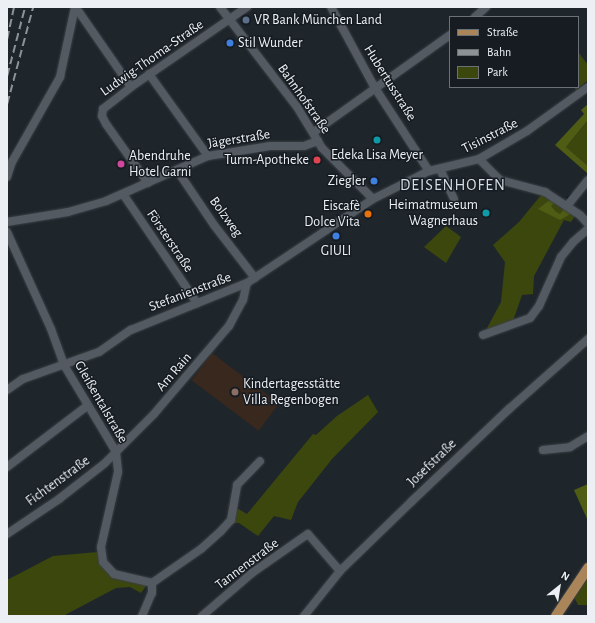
<!DOCTYPE html>
<meta charset="utf-8">
<style>
body{margin:0}
#map{position:relative;width:595px;height:623px;overflow:hidden;background:#1f262b;font-family:"Alegreya Sans",sans-serif}
div>[style]{position:absolute}
[style*='--x']{left:calc(var(--x)*1px);top:calc(var(--y)*1px);width:calc(var(--w)*1px);rotate:calc(var(--a)*1deg)}
.education>*{inset:0;background:#38281e;transform-origin:0 0}
.green>*{inset:0;background:#3c470d}
.forest>*{inset:0;background:#4e5c14}
.stream>*{height:1.5px;margin:-0.75px;padding:0 0.75px;transform-origin:0.75px;border-radius:0.75px;background:#000b1e}
.roads{filter:drop-shadow(0 0 1px #3b4045) drop-shadow(0 0 1px #3b4045)}
.minor>*{height:8px;margin:-4px;padding:0 4px;transform-origin:4px;border-radius:4px;background:#535a61}
.major>*{height:10px;margin:-5px;padding:0 5px;transform-origin:5px;border-radius:5px;background:#a98559}
.rail>*{height:1.5px;margin-top:-0.75px;transform-origin:0;background:repeating-linear-gradient(90deg,#8c9296 0 8px,transparent 0 12px)}
.dots>*{width:11px;height:11px;translate:-50% -50%;box-sizing:border-box;border:2px solid #161c22;border-radius:50%}
span{translate:-50% -50%;white-space:nowrap;text-align:center;line-height:1.15;-webkit-text-stroke:3px #161c22;paint-order:stroke}
.poi-label{font-size:14px;color:#ecf0f4}
.left{translate:0 -50%;text-align:left}
.right{translate:-100% -50%;text-align:right}
.street-label{font-size:14px;color:#ecf0f4}
.quarter-label{font-size:16px;color:#d6dfe7;letter-spacing:1px}
.frame{position:absolute;inset:0;border:8px solid #ecf0f4;pointer-events:none}
.legend{position:absolute;left:449px;top:16px;width:130px;height:72px;box-sizing:border-box;background:#161c22;border:1px solid #6c7176;margin:0;padding:5px 7px;list-style:none;font-size:12px;color:#ecf0f4}
.legend li{display:flex;align-items:center;gap:8px;height:20px}
.legend b{width:20px;border:1px solid #6c7176}
.north{position:absolute;left:539px;top:567px;width:40px;height:40px;-webkit-text-stroke:3px #161c22;paint-order:stroke;rotate:30deg;font-size:11px;font-weight:700;line-height:16px;text-align:center;color:#ecf0f4}
.north::after{content:'';display:block;margin:auto;width:14px;height:18px;background:#ecf0f4;clip-path:polygon(50% 0,100% 100%,50% 72%,0 100%)}
</style>
<div id="map">
<div class="education">
<i style="left:212px;top:353px;width:84px;height:34px;rotate:37deg"></i>
</div>
<div class="green">
<i style="clip-path:polygon(578px 52px,588px 65px,588px 80px,576px 90px,574px 87px,578px 87px)"></i>
<i style="clip-path:polygon(588px 120px,588px 166px,566px 147px)"></i>
<i style="clip-path:polygon(542px 194px,575px 216px,571px 222px,564px 220px,534px 276px,533px 294px,522px 295px,513px 321px,486px 330px,501px 302px,505px 262px,493px 245px,519px 222px)"></i>
<i style="clip-path:polygon(446px 226px,461px 237px,446px 263px,424px 247px)"></i>
<i style="clip-path:polygon(368px 395px,378px 412px,332px 459px,298px 502px,291px 520px,274px 516px,258px 536px,239px 523px,233px 523px,235px 507px,247px 514px,313px 434px,316px 435px,337px 416px)"></i>
<i style="clip-path:polygon(98px 552px,106px 571px,148px 583px,141px 593px,130px 587px,116px 588px,63px 616px,7px 616px,7px 580px,53px 556px)"></i>
<i style="clip-path:polygon(588px 573px,588px 605px,578px 605px,573px 595px)"></i>
</div>
<div class="forest">
<i style="clip-path:polygon(588px 104px,588px 120px,566px 147px,588px 166px,587px 173px,555px 145px,584px 114px,581px 110px)"></i>
<i style="clip-path:polygon(551px 199px,555px 202px,551px 206px,556px 212px,560px 214px,564px 209px,572px 213px,560px 220px,538px 209px)"></i>
<i style="clip-path:polygon(588px 484px,588px 521px,574px 490px)"></i>
</div>
<div class="stream">
<i style="--x:567;--y:198;--w:6;--a:-39"></i>
</div>
<div class="roads">
<div class="minor">
<i style="--x:220;--y:7;--w:126;--a:52.4"></i>
<i style="--x:297;--y:107;--w:48;--a:58.6"></i>
<i style="--x:322;--y:148;--w:72;--a:45"></i>
<i style="--x:331;--y:7;--w:92;--a:61.5"></i>
<i style="--x:375;--y:88;--w:99;--a:57"></i>
<i style="--x:75;--y:10;--w:4;--a:27"></i>
<i style="--x:79;--y:12;--w:91;--a:55.3"></i>
<i style="--x:475;--y:17;--w:15;--a:-42"></i>
<i style="--x:149;--y:74;--w:101;--a:54.3"></i>
<i style="--x:314;--y:132;--w:167;--a:-35.5"></i>
<i style="--x:479;--y:159;--w:30;--a:45"></i>
<i style="--x:500;--y:180;--w:47;--a:14.9"></i>
<i style="--x:545;--y:192;--w:42;--a:33.3"></i>
<i style="--x:580;--y:215;--w:12;--a:48"></i>
<i style="--x:440;--y:169;--w:33;--a:65"></i>
<i style="--x:177;--y:170;--w:66;--a:56.1"></i>
<i style="--x:214;--y:225;--w:67;--a:52.3"></i>
<i style="--x:7;--y:177;--w:16;--a:-72"></i>
<i style="--x:12;--y:162;--w:98;--a:-60.5"></i>
<i style="--x:60;--y:77;--w:72;--a:-77.9"></i>
<i style="--x:148;--y:183;--w:72;--a:-125.4"></i>
<i style="--x:106;--y:124;--w:9;--a:-117"></i>
<i style="--x:102;--y:116;--w:7;--a:-82"></i>
<i style="--x:103;--y:109;--w:36;--a:-38"></i>
<i style="--x:131;--y:87;--w:141;--a:-34.6"></i>
<i style="--x:123;--y:194;--w:132;--a:55.8"></i>
<i style="--x:567;--y:206;--w:33;--a:-51"></i>
<i style="--x:7;--y:222;--w:62;--a:-9.3"></i>
<i style="--x:68;--y:212;--w:40;--a:-16"></i>
<i style="--x:106;--y:201;--w:111;--a:-23.8"></i>
<i style="--x:208;--y:156;--w:63;--a:-9.2"></i>
<i style="--x:270;--y:146;--w:34;--a:0"></i>
<i style="--x:304;--y:146;--w:15;--a:-20"></i>
<i style="--x:7;--y:232;--w:107;--a:65.6"></i>
<i style="--x:51;--y:329;--w:38;--a:70"></i>
<i style="--x:64;--y:365;--w:101;--a:59.1"></i>
<i style="--x:116;--y:452;--w:20;--a:84"></i>
<i style="--x:118;--y:472;--w:77;--a:102.8"></i>
<i style="--x:101;--y:547;--w:15;--a:82"></i>
<i style="--x:103;--y:562;--w:16;--a:47"></i>
<i style="--x:114;--y:574;--w:39;--a:13"></i>
<i style="--x:483;--y:335;--w:50;--a:-19.9"></i>
<i style="--x:530;--y:318;--w:15;--a:-53"></i>
<i style="--x:539;--y:306;--w:54;--a:-65.8"></i>
<i style="--x:561;--y:257;--w:19;--a:-51"></i>
<i style="--x:573;--y:242;--w:20;--a:-41"></i>
<i style="--x:7;--y:390;--w:19;--a:-35"></i>
<i style="--x:23;--y:379;--w:81;--a:-19.6"></i>
<i style="--x:99;--y:352;--w:39;--a:-35"></i>
<i style="--x:131;--y:330;--w:125;--a:-22.1"></i>
<i style="--x:247;--y:283;--w:151;--a:-33.7"></i>
<i style="--x:373;--y:199;--w:63;--a:-26.6"></i>
<i style="--x:429;--y:171;--w:51;--a:-13.5"></i>
<i style="--x:479;--y:159;--w:56;--a:-30.3"></i>
<i style="--x:527;--y:131;--w:75;--a:-35.8"></i>
<i style="--x:543;--y:450;--w:27;--a:-6"></i>
<i style="--x:570;--y:447;--w:21;--a:-31"></i>
<i style="--x:7;--y:467;--w:101;--a:-37.3"></i>
<i style="--x:7;--y:534;--w:63;--a:-33.9"></i>
<i style="--x:59;--y:499;--w:58;--a:-38"></i>
<i style="--x:105;--y:463;--w:69;--a:-45"></i>
<i style="--x:154;--y:414;--w:116;--a:-49.6"></i>
<i style="--x:229;--y:326;--w:30;--a:-62"></i>
<i style="--x:243;--y:300;--w:17;--a:-77"></i>
<i style="--x:152;--y:583;--w:60;--a:-34.8"></i>
<i style="--x:201;--y:549;--w:27;--a:-42"></i>
<i style="--x:221;--y:531;--w:15;--a:-48"></i>
<i style="--x:231;--y:520;--w:36;--a:-80"></i>
<i style="--x:237;--y:485;--w:33;--a:-46"></i>
<i style="--x:142;--y:616;--w:25;--a:-67"></i>
<i style="--x:152;--y:593;--w:10;--a:-90"></i>
<i style="--x:202;--y:616;--w:66;--a:-40.7"></i>
<i style="--x:252;--y:573;--w:68;--a:-34.9"></i>
<i style="--x:308;--y:534;--w:49;--a:49.1"></i>
<i style="--x:304;--y:616;--w:58;--a:-51.3"></i>
<i style="--x:340;--y:571;--w:100;--a:-44.2"></i>
<i style="--x:412;--y:501;--w:134;--a:-43.5"></i>
<i style="--x:509;--y:409;--w:106;--a:-41.5"></i>
</div>
<div class="major">
<i style="--x:556;--y:616;--w:58;--a:-56.3"></i>
</div>
</div>
<div class="rail">
<i style="--x:7;--y:39;--w:33;--a:-78"></i>
<i style="--x:7;--y:76;--w:71;--a:-75.4"></i>
<i style="--x:7;--y:104;--w:100;--a:-75"></i>
</div>
<div class="dots">
<i style="left:246px;top:20px;background:#5c6f8a"></i>
<i style="left:230px;top:43px;background:#3f7fe0"></i>
<i style="left:377px;top:140px;background:#0f9aa8"></i>
<i style="left:317px;top:160px;background:#e0444e"></i>
<i style="left:121px;top:164px;background:#d1479c"></i>
<i style="left:374px;top:181px;background:#3f7fe0"></i>
<i style="left:486px;top:213px;background:#0f9aa8"></i>
<i style="left:368px;top:214px;background:#e8710a"></i>
<i style="left:336px;top:236px;background:#3f7fe0"></i>
<i style="left:235px;top:392px;background:#8d6e63"></i>
</div>
<div class="poi-label">
<span class="left" style="left:254px;top:20px">VR Bank München Land</span>
<span class="left" style="left:238px;top:43px">Stil Wunder</span>
<span style="left:377px;top:155px">Edeka Lisa Meyer</span>
<span class="left" style="left:129px;top:164px">Abendruhe<br>Hotel Garni</span>
<span class="right" style="left:309px;top:160px">Turm-Apotheke</span>
<span class="right" style="left:366px;top:181px">Ziegler</span>
<span class="right" style="left:478px;top:213px">Heimatmuseum<br>Wagnerhaus</span>
<span class="right" style="left:360px;top:214px">Eiscafè<br>Dolce Vita</span>
<span style="left:336px;top:251px">GIULI</span>
<span class="left" style="left:243px;top:392px">Kindertagesstätte<br>Villa Regenbogen</span>
</div>
<div class="street-label">
<span style="left:152px;top:58px;rotate:-35deg">Ludwig-Thoma-Straße</span>
<span style="left:390px;top:83px;rotate:58deg">Hubertusstraße</span>
<span style="left:304px;top:99px;rotate:55deg">Bahnhofstraße</span>
<span style="left:490px;top:136px;rotate:-27deg">Tisinstraße</span>
<span style="left:239px;top:139px;rotate:-9deg">Jägerstraße</span>
<span style="left:226px;top:217px;rotate:54deg">Bolzweg</span>
<span style="left:170px;top:241px;rotate:56deg">Försterstraße</span>
<span style="left:190px;top:292px;rotate:-21deg">Stefanienstraße</span>
<span style="left:174px;top:372px;rotate:-49deg">Am Rain</span>
<span style="left:101px;top:402px;rotate:60deg">Gleißentalstraße</span>
<span style="left:432px;top:463px;rotate:-44deg">Josefstraße</span>
<span style="left:58px;top:481px;rotate:-36deg">Fichtenstraße</span>
<span style="left:247px;top:564px;rotate:-37deg">Tannenstraße</span>
</div>
<div class="quarter-label">
<span style="left:453px;top:185px">DEISENHOFEN</span>
</div>
<div class="frame"></div>
<ul class="legend">
<li><b style="height:5px;background:#a98559"></b>Straße</li>
<li><b style="height:5px;background:#8c9296"></b>Bahn</li>
<li><b style="height:11px;background:#3c470d"></b>Park</li>
</ul>
<div class="north">N</div>
</div>
